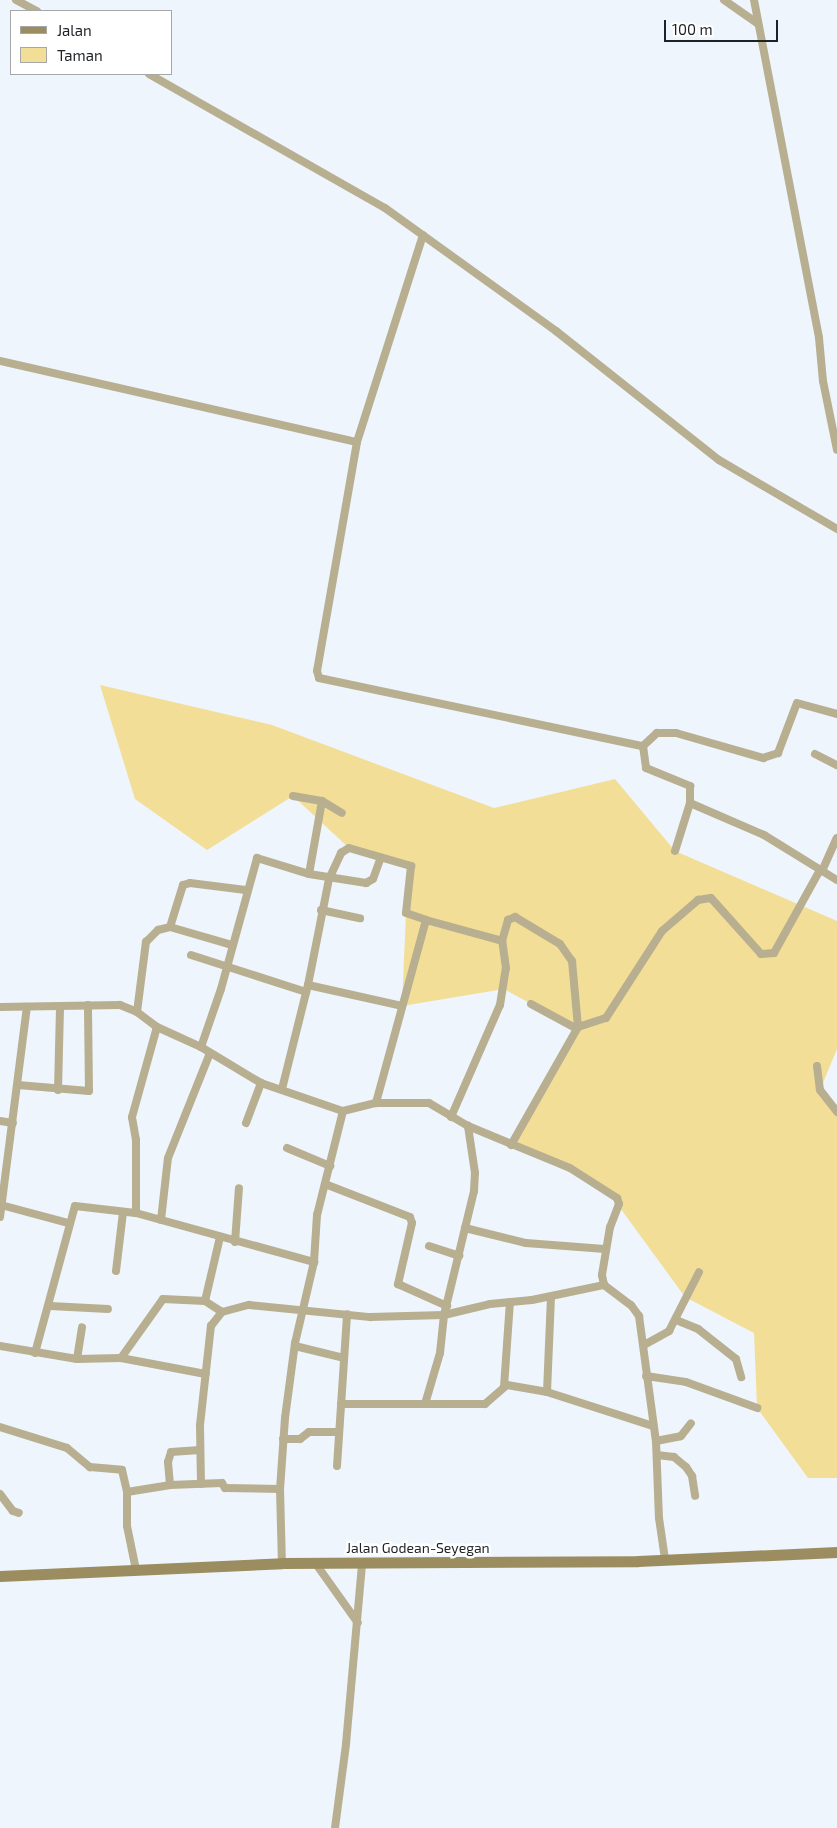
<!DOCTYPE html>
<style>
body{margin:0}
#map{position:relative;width:837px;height:1828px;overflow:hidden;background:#eef5fc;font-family:"Exo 2",sans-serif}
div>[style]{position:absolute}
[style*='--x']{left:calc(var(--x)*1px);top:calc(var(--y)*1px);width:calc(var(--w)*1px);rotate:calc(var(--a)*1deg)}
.green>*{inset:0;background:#f3de98}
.street>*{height:8px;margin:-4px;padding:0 4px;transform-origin:4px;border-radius:4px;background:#b8af91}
.secondary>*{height:11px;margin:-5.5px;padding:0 5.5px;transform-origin:5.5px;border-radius:5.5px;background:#9b8d60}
span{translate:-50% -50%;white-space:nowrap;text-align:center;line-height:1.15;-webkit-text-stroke:5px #fff;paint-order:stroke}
.street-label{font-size:14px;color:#1e2226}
.legend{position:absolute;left:10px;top:10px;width:162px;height:65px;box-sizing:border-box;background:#fff;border:1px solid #a5a7a8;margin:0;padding:6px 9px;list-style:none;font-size:15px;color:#1e2226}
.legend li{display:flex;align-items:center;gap:10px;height:25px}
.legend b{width:25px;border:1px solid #a5a7a8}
.scale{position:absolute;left:664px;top:20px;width:114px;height:22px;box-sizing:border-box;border:2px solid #1e2226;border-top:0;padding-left:6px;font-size:15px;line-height:18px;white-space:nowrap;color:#1e2226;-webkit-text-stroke:4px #fff;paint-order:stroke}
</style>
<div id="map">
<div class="green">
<i style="clip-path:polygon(100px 685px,272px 725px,494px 808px,615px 779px,675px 851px,837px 921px,837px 1049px,820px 1090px,837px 1110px,837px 1478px,808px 1478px,757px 1408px,754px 1333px,685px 1297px,607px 1190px,511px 1145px,577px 1029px,504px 989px,402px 1006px,406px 913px,413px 871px,349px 848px,293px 796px,207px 850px,135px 799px)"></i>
</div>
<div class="street">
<i style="--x:16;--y:0;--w:24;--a:28"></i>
<i style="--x:724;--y:0;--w:40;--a:34.9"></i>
<i style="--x:754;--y:0;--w:344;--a:79.1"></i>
<i style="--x:819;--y:338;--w:43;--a:84.7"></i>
<i style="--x:823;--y:381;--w:70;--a:78.5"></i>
<i style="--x:149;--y:74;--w:271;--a:29.6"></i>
<i style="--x:385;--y:208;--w:211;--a:35.7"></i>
<i style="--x:556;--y:331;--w:208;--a:38.4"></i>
<i style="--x:719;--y:460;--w:137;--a:30.3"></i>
<i style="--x:423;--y:235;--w:217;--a:107.7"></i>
<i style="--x:357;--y:442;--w:232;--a:99.9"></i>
<i style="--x:317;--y:671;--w:7;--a:74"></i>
<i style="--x:319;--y:678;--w:331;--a:11.9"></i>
<i style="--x:643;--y:746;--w:19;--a:-43"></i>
<i style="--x:657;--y:733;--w:19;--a:0"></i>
<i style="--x:676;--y:733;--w:91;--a:16"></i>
<i style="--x:763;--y:758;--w:16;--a:-18"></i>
<i style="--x:778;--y:753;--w:53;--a:-69.2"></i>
<i style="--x:797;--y:703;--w:41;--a:15.4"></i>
<i style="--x:0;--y:361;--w:366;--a:12.8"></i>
<i style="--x:643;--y:746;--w:22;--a:82"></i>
<i style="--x:646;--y:768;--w:48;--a:22.2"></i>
<i style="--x:690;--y:786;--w:17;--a:90"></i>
<i style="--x:690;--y:803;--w:81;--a:23.4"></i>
<i style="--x:764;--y:835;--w:86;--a:31.7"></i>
<i style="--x:815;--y:754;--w:25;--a:27"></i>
<i style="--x:293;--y:796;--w:29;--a:10"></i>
<i style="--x:322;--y:801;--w:23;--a:31"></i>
<i style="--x:675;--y:851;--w:50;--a:-72.6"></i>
<i style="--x:822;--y:871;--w:36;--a:-66"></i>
<i style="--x:309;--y:874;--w:74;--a:-79.9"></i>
<i style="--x:321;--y:910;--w:40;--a:12"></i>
<i style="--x:426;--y:920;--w:79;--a:15.4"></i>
<i style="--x:502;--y:941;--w:22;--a:-74"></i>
<i style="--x:508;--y:920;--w:8;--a:-23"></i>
<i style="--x:515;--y:917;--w:52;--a:31"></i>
<i style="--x:560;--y:944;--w:21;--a:55"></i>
<i style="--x:572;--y:961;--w:66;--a:84.8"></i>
<i style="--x:578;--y:1027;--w:29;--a:-18"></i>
<i style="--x:606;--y:1018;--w:103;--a:-57.2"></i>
<i style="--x:662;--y:931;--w:48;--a:-40.7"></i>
<i style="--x:698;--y:900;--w:13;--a:-9"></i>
<i style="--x:711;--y:898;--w:75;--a:48.2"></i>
<i style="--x:761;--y:954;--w:13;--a:-4"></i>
<i style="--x:774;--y:953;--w:95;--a:-61"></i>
<i style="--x:170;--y:927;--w:65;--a:16.2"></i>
<i style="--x:191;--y:955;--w:121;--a:17.8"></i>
<i style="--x:308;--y:985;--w:96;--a:12.6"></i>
<i style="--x:531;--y:1004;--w:52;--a:28.5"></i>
<i style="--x:0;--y:1007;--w:120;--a:-1"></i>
<i style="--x:120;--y:1005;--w:18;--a:22"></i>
<i style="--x:137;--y:1012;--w:25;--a:37"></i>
<i style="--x:157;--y:1027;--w:48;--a:24.4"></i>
<i style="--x:201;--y:1047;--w:70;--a:31"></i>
<i style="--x:261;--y:1083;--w:87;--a:18.9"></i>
<i style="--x:343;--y:1111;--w:107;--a:104"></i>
<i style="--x:317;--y:1215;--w:47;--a:93.7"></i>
<i style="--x:314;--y:1262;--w:83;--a:103.2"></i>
<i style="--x:295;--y:1343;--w:76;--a:97.6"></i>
<i style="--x:285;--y:1418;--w:71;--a:94"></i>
<i style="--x:280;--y:1489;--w:74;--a:88.5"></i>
<i style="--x:137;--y:1012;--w:71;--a:-82.7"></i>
<i style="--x:146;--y:942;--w:17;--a:-45"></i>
<i style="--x:158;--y:930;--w:12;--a:-14"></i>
<i style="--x:170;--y:927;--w:44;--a:-72.8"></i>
<i style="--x:183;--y:885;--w:7;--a:-16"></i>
<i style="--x:190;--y:883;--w:56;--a:7.1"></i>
<i style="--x:201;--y:1047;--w:61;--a:-71"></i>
<i style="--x:221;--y:989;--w:136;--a:-74.6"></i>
<i style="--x:257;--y:858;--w:54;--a:17.1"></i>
<i style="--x:309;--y:874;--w:58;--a:9"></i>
<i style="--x:366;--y:883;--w:8;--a:-30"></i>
<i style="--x:373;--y:879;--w:23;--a:-70"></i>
<i style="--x:817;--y:1066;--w:24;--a:83"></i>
<i style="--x:820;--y:1090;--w:28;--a:52"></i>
<i style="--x:18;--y:1085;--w:71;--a:4.8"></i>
<i style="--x:89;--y:1091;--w:86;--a:-90.7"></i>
<i style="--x:282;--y:1089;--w:107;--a:-76"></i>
<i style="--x:308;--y:985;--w:108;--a:-78.8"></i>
<i style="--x:329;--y:879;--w:29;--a:-65"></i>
<i style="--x:341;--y:853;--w:9;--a:-32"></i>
<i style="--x:349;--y:848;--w:65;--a:16.2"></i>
<i style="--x:411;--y:866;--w:47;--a:96.1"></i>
<i style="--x:406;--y:913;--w:21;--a:19"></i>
<i style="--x:426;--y:920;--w:190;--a:105.3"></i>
<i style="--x:58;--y:1090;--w:83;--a:-88.6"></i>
<i style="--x:343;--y:1111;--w:34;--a:-14"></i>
<i style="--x:376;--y:1103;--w:53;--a:0"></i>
<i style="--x:429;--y:1103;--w:45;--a:30.5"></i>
<i style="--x:468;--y:1126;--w:110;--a:22.4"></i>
<i style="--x:570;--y:1168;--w:56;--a:32.6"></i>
<i style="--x:617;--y:1198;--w:6;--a:72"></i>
<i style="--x:619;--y:1204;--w:25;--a:111"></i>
<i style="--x:610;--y:1227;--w:49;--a:99.5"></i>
<i style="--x:602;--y:1275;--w:10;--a:79"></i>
<i style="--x:604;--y:1285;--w:34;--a:37"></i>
<i style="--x:631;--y:1305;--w:14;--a:54"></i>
<i style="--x:639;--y:1316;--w:126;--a:82.3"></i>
<i style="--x:656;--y:1441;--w:77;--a:87.8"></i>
<i style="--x:659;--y:1518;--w:41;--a:81.7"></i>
<i style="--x:451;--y:1117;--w:122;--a:-66.4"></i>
<i style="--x:500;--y:1005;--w:37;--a:-81"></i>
<i style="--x:506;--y:968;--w:27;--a:-98"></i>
<i style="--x:0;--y:1121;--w:13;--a:9"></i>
<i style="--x:246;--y:1123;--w:43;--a:-69.4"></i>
<i style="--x:511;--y:1145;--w:136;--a:-60.4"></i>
<i style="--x:287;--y:1148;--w:47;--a:22.7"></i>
<i style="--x:325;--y:1184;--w:91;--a:21.2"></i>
<i style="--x:410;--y:1217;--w:6;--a:72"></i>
<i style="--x:412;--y:1223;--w:63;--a:102.9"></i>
<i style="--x:398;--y:1284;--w:54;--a:24.2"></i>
<i style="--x:1;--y:1205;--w:69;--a:15"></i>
<i style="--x:136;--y:1213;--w:73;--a:-90"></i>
<i style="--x:136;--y:1140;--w:23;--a:-100"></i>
<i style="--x:132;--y:1117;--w:93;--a:-74.5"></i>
<i style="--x:0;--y:1217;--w:212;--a:-82.7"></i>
<i style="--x:161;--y:1220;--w:62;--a:-83.6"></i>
<i style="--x:168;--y:1158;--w:113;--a:-68.2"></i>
<i style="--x:465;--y:1228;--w:63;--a:13.8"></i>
<i style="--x:526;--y:1243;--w:79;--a:4.3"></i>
<i style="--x:235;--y:1242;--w:54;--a:-85.8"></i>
<i style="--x:429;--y:1246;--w:32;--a:18"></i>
<i style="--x:116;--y:1271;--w:59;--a:-83.2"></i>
<i style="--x:205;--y:1301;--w:20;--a:33"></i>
<i style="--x:50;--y:1306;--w:58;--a:3"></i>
<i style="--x:676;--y:1320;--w:24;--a:22"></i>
<i style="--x:698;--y:1329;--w:48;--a:38.3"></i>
<i style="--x:736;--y:1359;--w:19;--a:74"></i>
<i style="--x:644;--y:1345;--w:29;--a:-29"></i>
<i style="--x:669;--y:1331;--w:66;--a:-63"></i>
<i style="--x:0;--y:1346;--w:78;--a:9.6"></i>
<i style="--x:77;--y:1359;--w:44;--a:-1.3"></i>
<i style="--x:121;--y:1358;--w:86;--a:10.7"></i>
<i style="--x:295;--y:1346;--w:50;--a:13.8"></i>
<i style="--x:35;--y:1353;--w:152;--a:-74.8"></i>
<i style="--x:75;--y:1206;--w:61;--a:6.5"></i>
<i style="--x:136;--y:1213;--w:185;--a:15.4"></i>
<i style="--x:121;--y:1358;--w:72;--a:-54.6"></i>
<i style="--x:163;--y:1299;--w:42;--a:2.7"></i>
<i style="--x:205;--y:1301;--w:66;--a:-76.8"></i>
<i style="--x:77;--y:1359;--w:32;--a:-81"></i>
<i style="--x:646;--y:1376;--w:40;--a:8.5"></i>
<i style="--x:686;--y:1382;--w:76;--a:20.1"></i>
<i style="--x:504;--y:1387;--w:85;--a:-86"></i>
<i style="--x:547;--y:1392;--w:95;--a:-87.6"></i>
<i style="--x:341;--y:1404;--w:144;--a:0"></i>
<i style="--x:485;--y:1404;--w:29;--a:-41"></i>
<i style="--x:507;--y:1385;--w:41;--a:9.9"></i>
<i style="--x:547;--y:1392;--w:111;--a:17.8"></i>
<i style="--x:425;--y:1404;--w:53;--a:-73.6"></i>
<i style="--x:440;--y:1353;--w:38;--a:-84"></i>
<i style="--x:444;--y:1315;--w:47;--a:-13.4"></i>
<i style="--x:490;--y:1304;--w:42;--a:-5.4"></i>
<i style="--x:532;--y:1300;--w:74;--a:-11.8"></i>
<i style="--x:0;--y:1427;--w:70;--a:17.4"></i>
<i style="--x:67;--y:1448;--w:30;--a:40"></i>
<i style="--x:90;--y:1467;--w:32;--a:5"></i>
<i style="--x:122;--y:1470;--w:23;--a:77"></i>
<i style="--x:127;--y:1492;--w:44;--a:-9.2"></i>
<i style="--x:170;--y:1485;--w:52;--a:-2.2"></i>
<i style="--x:222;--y:1483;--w:6;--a:59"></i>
<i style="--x:225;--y:1488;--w:55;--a:1"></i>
<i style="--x:283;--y:1439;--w:17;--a:0"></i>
<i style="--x:300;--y:1439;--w:11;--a:-38"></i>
<i style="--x:309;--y:1432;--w:30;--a:0"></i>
<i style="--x:656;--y:1441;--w:25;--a:-11"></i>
<i style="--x:681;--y:1436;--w:16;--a:-52"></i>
<i style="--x:657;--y:1455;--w:17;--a:7"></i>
<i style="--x:674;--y:1457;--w:16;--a:40"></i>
<i style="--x:686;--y:1467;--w:11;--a:56"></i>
<i style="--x:692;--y:1476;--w:20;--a:81"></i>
<i style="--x:337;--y:1466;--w:152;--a:-86.2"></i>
<i style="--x:201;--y:1484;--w:59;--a:-91"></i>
<i style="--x:200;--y:1425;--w:100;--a:-83.7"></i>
<i style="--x:211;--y:1326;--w:18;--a:-52"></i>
<i style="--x:222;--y:1312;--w:28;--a:-15"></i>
<i style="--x:249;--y:1305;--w:122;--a:5.7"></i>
<i style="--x:370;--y:1317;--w:74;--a:-1.5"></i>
<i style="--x:444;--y:1315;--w:128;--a:-76.4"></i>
<i style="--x:474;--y:1191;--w:18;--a:-87"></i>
<i style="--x:475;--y:1173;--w:48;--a:-98.5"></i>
<i style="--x:170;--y:1485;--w:23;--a:-95"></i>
<i style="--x:168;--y:1462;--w:10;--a:-73"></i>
<i style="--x:171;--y:1452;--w:29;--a:-4"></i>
<i style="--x:127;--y:1492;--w:34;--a:90"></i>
<i style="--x:127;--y:1526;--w:45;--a:78.4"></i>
<i style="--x:0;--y:1494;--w:21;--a:53"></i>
<i style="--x:13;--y:1511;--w:6;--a:18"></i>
<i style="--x:316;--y:1564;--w:72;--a:54.6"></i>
<i style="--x:335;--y:1828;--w:85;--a:-82.5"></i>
<i style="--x:346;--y:1744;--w:181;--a:-84.9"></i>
</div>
<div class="secondary">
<i style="--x:0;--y:1576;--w:282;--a:-2.6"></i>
<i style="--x:282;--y:1563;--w:356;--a:-0.3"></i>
<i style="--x:638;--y:1561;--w:199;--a:-2.6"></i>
</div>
<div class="street-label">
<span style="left:418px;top:1548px">Jalan Godean-Seyegan</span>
</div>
<ul class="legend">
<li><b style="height:6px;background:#9b8d60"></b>Jalan</li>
<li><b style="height:14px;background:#f3de98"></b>Taman</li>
</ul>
<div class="scale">100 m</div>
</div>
